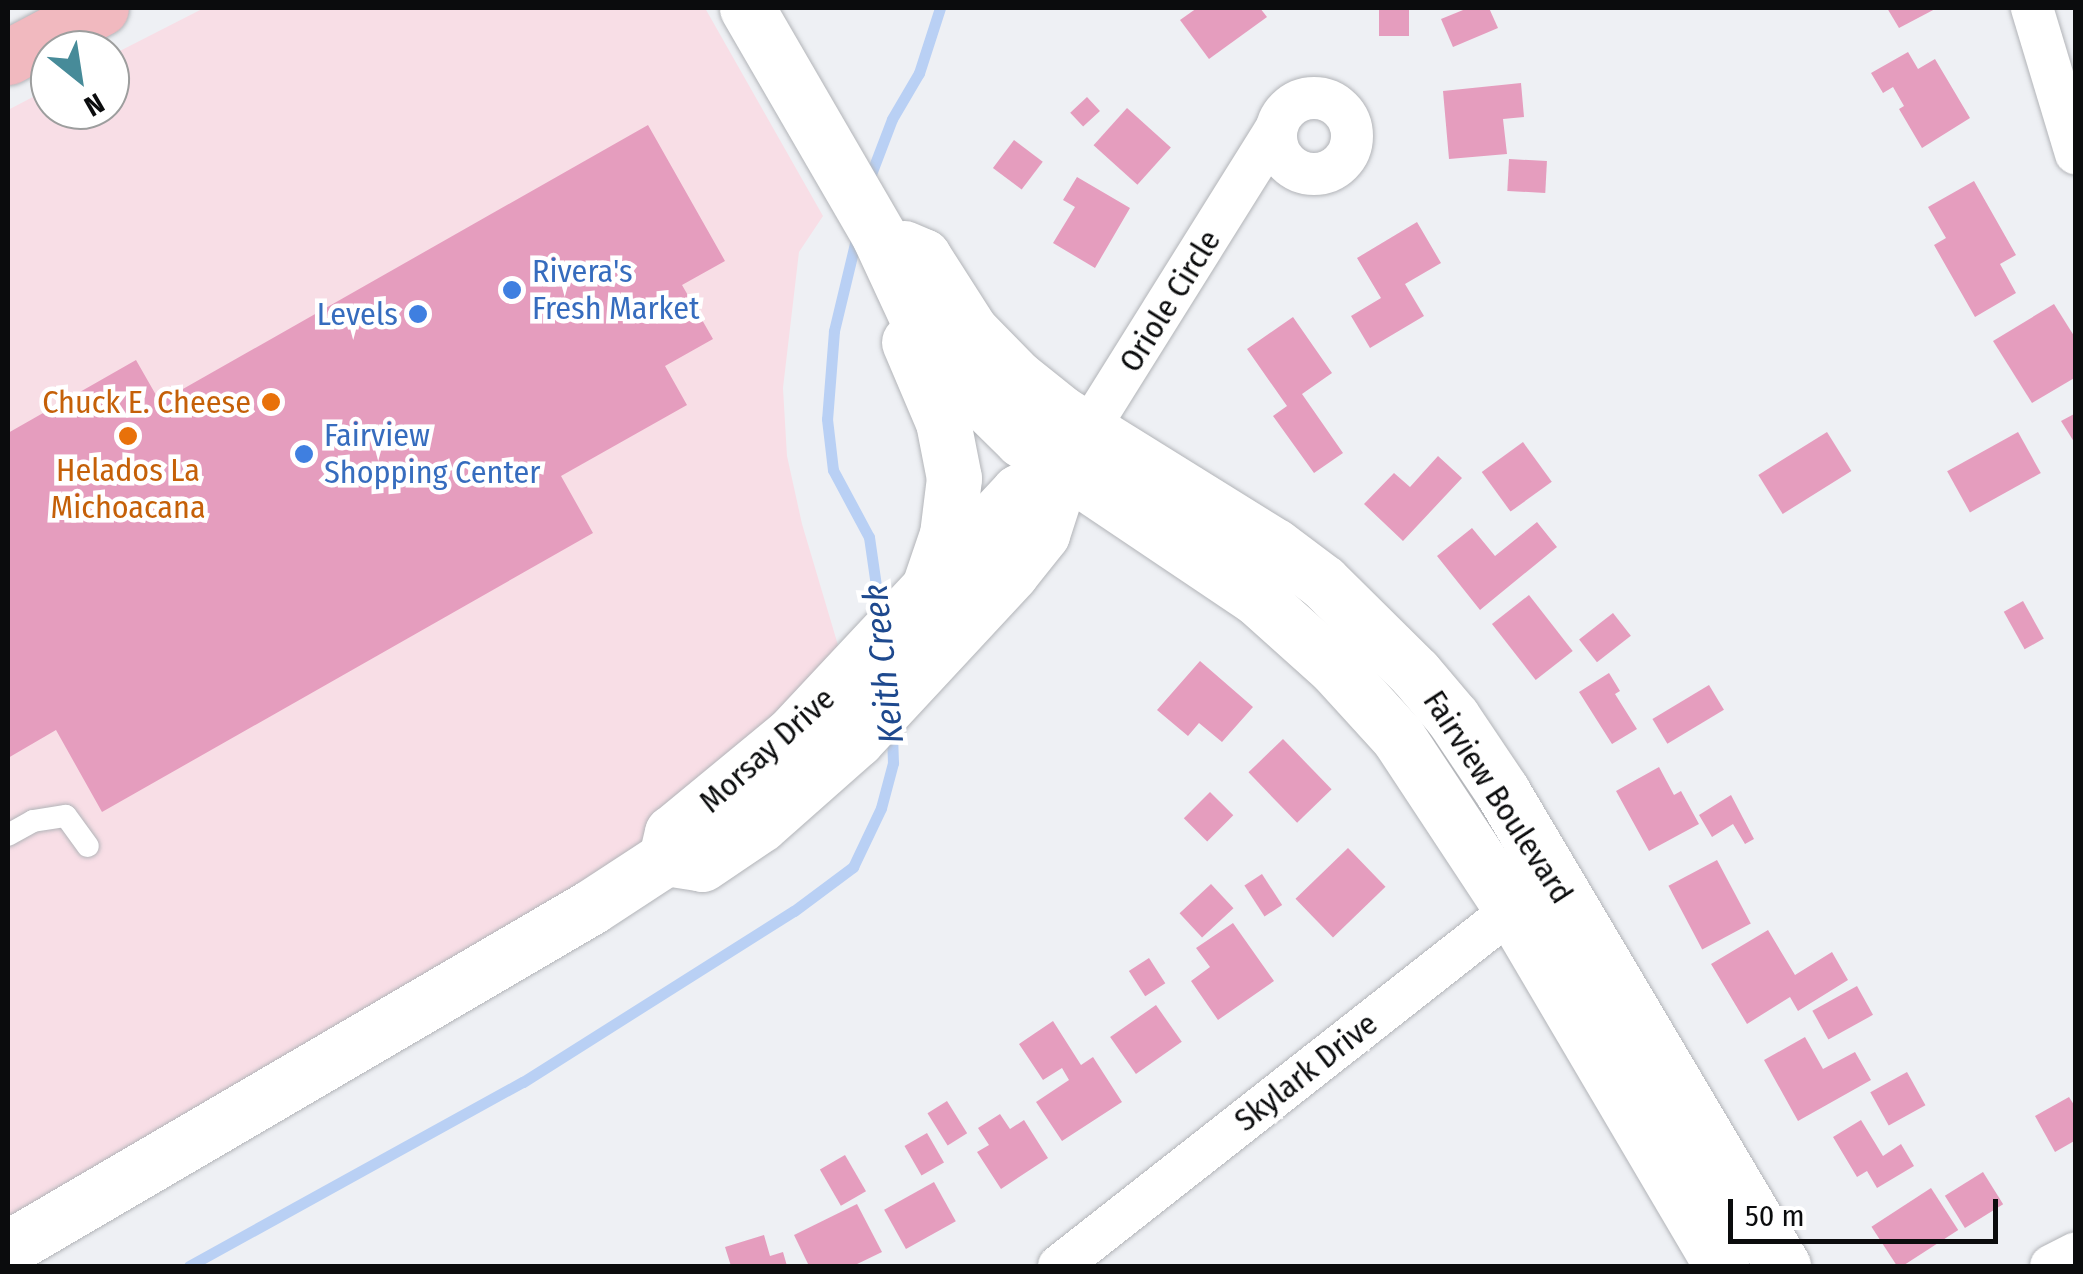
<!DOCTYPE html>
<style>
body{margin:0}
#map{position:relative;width:2083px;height:1274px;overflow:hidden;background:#eef0f4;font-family:"Fira Sans Condensed",sans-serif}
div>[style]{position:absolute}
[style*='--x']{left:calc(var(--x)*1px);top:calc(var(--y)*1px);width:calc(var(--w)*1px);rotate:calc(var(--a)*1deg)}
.commercial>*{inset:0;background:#f8dee6}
.stream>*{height:11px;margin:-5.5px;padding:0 5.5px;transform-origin:5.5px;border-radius:5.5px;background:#b9d0f4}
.building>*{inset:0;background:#e59dbe;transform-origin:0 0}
.roads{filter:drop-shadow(0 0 2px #b2b4b8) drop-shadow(0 0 2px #b2b4b8)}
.lane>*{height:22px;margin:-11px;padding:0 11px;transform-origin:11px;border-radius:11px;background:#fff}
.street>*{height:42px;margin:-21px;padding:0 21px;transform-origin:21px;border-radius:21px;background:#fff}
.street>.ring{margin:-21px;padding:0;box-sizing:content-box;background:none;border:42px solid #fff;border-radius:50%}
.secondary>*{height:55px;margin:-27.5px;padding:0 27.5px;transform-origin:27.5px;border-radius:27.5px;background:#fff}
.primary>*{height:55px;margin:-27.5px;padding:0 27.5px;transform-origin:27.5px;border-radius:27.5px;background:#f1b9bf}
.dots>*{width:28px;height:28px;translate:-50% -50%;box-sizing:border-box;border:5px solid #fff;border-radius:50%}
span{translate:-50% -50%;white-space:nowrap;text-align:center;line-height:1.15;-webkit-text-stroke:9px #fff;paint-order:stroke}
.shop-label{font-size:32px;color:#366cbe}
.left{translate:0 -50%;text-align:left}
.right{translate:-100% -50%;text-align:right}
.street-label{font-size:32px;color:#0b0c0d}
.food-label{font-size:32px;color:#c56008}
.water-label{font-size:35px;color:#1e498e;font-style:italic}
.frame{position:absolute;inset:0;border:10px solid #0b0c0d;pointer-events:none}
.north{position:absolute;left:30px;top:30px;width:100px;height:100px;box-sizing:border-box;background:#fff;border:2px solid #9d9e9e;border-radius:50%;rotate:150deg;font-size:28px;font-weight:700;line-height:40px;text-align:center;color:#0b0c0d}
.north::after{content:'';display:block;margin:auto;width:35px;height:45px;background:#478b99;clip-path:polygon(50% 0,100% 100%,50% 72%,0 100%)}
.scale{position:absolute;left:1728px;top:1199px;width:270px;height:45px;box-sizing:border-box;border:5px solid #0b0c0d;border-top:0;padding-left:12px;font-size:30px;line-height:35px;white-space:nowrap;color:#0b0c0d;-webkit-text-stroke:8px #fff;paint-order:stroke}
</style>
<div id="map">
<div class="commercial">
<i style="clip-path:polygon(204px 8px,705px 8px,823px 216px,799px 252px,783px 388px,787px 456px,802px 524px,843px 662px,604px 877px,8px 1224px,8px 110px,50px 88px,50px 110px,110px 110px,110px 56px)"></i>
</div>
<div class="stream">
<i style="--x:868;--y:182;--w:67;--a:-69.1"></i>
<i style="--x:892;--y:119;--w:53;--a:-59.6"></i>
<i style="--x:919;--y:73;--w:68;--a:-72.1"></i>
<i style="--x:857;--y:235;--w:99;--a:103.5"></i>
<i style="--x:834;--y:331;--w:88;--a:94.5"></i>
<i style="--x:827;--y:419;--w:51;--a:83.3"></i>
<i style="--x:833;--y:470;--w:76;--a:61.8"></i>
<i style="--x:869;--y:537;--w:77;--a:81.8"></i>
<i style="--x:189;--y:1266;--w:381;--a:-28.9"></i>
<i style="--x:523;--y:1082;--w:320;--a:-32.3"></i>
<i style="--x:794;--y:911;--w:74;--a:-36.7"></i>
<i style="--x:853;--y:867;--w:65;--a:-64.6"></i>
<i style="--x:881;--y:808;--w:47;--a:-75.1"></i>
<i style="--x:893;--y:763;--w:33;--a:-92"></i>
</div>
<div class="building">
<i style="clip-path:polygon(1197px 8px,1260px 8px,1267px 17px,1209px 59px,1180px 20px)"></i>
<i style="left:1379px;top:8px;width:30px;height:28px"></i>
<i style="clip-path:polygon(1468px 8px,1489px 8px,1498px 28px,1453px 47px,1441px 19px)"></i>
<i style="clip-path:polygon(1887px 8px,1937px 8px,1899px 28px)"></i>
<i style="clip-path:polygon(1908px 52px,1918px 69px,1935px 59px,1970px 118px,1922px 148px,1899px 109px,1904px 106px,1893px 87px,1883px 93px,1871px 73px)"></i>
<i style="clip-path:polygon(1521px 83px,1524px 117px,1503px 119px,1507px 154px,1449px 159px,1443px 91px)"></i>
<i style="left:1087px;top:97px;width:19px;height:23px;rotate:47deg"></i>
<i style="left:1127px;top:108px;width:59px;height:50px;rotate:42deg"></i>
<i style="clip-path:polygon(648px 125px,725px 261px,682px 285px,713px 339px,665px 366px,687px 405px,561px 476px,593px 533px,102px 812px,56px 730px,8px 758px,8px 433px,136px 360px,160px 402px)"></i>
<i style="left:1014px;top:140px;width:36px;height:35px;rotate:37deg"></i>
<i style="left:1509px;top:159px;width:38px;height:32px;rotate:3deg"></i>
<i style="clip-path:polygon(1077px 177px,1130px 208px,1095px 268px,1053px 243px,1075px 207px,1063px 200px)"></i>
<i style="clip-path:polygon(1974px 181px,2016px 255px,2000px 264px,2016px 293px,1975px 317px,1934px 245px,1946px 238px,1928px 207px)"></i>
<i style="clip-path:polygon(1417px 222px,1441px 263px,1405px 284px,1424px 316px,1370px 348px,1351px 316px,1381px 298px,1357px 258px)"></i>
<i style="clip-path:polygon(2054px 304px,2076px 339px,2076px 377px,2032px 403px,1993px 341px)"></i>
<i style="clip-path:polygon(1293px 317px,1332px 373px,1302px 394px,1343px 453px,1314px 473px,1273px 416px,1287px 406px,1247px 349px)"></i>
<i style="clip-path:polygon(2076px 413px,2076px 445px,2061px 421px)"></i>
<i style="left:1827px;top:432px;width:46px;height:81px;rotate:58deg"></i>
<i style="left:2018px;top:432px;width:47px;height:81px;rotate:61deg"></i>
<i style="left:1523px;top:442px;width:49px;height:51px;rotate:54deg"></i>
<i style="clip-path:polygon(1438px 456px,1462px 478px,1403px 541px,1364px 504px,1394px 473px,1410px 487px)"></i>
<i style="clip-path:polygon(1537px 522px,1557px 547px,1480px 610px,1437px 556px,1472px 528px,1495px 556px)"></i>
<i style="left:1529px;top:595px;width:71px;height:47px;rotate:52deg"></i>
<i style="left:2023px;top:601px;width:43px;height:22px;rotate:61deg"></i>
<i style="left:1613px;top:613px;width:29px;height:43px;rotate:52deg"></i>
<i style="clip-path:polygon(1200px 661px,1253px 707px,1222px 742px,1199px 723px,1188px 736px,1157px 710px)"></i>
<i style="clip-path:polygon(1609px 673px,1620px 691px,1615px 694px,1637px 729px,1612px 744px,1579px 692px)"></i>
<i style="left:1709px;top:685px;width:29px;height:66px;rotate:59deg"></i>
<i style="left:1283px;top:739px;width:70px;height:48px;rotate:46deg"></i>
<i style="clip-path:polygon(1659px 767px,1674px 795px,1681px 791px,1699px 824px,1649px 851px,1616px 791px)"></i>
<i style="left:1210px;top:792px;width:33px;height:37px;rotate:45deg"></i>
<i style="clip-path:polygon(1731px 795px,1754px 839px,1745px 844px,1733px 824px,1712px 837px,1699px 815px)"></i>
<i style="left:1348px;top:848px;width:54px;height:73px;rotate:46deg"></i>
<i style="left:1717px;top:860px;width:72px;height:55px;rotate:62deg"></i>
<i style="left:1262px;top:874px;width:37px;height:21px;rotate:57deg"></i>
<i style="left:1211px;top:884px;width:33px;height:43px;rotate:47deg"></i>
<i style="clip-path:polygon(1233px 923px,1274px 981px,1218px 1020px,1191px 981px,1210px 967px,1196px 948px)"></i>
<i style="clip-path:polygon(1768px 930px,1795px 975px,1832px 952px,1848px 980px,1798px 1011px,1790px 997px,1747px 1024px,1711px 964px)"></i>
<i style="left:1149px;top:958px;width:30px;height:24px;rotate:57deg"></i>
<i style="left:1857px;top:986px;width:33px;height:51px;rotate:61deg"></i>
<i style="left:1156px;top:1005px;width:45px;height:56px;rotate:55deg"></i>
<i style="clip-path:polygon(1053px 1021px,1081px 1065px,1093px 1057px,1122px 1102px,1062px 1141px,1036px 1102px,1069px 1080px,1062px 1068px,1043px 1080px,1019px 1044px)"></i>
<i style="clip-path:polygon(1805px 1037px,1823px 1069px,1855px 1052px,1871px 1080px,1798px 1121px,1764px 1060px)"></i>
<i style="left:1907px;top:1072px;width:38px;height:42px;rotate:61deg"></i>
<i style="clip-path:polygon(2069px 1097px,2076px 1108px,2076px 1140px,2055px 1152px,2035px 1116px)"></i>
<i style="left:947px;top:1101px;width:38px;height:23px;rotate:58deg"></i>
<i style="clip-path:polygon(1000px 1114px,1010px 1129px,1024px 1120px,1048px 1158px,1001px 1189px,977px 1152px,989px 1145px,978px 1128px)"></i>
<i style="clip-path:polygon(1861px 1120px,1883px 1156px,1901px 1144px,1914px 1166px,1877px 1188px,1867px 1171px,1857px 1177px,1833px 1137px)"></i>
<i style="left:927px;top:1133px;width:34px;height:26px;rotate:60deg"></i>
<i style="left:845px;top:1155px;width:42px;height:29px;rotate:60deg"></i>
<i style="left:1983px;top:1172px;width:38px;height:45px;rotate:58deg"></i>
<i style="left:934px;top:1182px;width:45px;height:57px;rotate:61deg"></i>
<i style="left:1931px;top:1188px;width:50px;height:71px;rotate:57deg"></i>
<i style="clip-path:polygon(857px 1204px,882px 1252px,853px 1266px,809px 1266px,794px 1235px)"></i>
<i style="clip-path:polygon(764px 1235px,770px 1256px,783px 1252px,787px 1266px,731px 1266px,725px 1247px)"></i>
</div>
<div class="roads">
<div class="lane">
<i style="--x:8;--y:835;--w:29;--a:-29"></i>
<i style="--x:33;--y:821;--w:33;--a:-9"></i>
<i style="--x:66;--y:816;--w:37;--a:54"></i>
</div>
<div class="street">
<i style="--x:2032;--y:8;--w:152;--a:73.2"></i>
<i class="ring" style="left:1276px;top:98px;width:34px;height:34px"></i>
<i style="--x:1071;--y:457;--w:385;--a:-58"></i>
<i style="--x:1059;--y:1266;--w:604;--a:-38.14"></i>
<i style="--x:2051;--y:1266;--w:28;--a:-27"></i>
</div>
<div class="secondary">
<i style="--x:747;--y:8;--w:263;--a:59.9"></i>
<i style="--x:879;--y:236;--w:95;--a:65.1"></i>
<i style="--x:919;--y:322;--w:73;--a:53.9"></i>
<i style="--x:962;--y:381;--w:84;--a:44.5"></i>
<i style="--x:1022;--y:440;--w:282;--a:33.9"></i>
<i style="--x:1256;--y:597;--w:106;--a:41.9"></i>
<i style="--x:1335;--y:668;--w:93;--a:47.6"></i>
<i style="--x:1398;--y:737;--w:207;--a:56.6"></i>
<i style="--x:1512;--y:910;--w:413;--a:59.5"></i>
<i style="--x:904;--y:248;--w:21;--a:23"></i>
<i style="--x:923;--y:256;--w:89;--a:57.4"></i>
<i style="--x:971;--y:331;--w:64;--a:45.6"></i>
<i style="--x:1016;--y:377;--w:58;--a:38.7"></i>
<i style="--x:1061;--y:413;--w:252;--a:31.9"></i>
<i style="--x:1275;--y:546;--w:60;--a:36.9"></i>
<i style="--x:1323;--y:582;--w:129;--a:44.7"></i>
<i style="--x:1415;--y:673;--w:59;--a:49.8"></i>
<i style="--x:1453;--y:718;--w:88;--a:56.1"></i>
<i style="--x:1502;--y:791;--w:552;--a:59.39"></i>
<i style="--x:909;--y:342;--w:87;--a:67"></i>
<i style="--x:943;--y:422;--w:57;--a:78.9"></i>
<i style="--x:954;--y:478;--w:56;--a:97.1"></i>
<i style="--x:947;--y:534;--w:53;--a:108.8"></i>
<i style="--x:666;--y:858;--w:26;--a:-77"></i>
<i style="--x:672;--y:833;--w:154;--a:-39.5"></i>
<i style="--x:791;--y:735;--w:333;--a:-46.9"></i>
<i style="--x:1018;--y:492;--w:51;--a:-27.1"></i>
<i style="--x:8;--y:1248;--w:675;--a:-30.32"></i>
<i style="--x:591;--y:907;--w:90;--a:-33.2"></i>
<i style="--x:666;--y:858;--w:36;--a:9"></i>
<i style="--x:702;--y:864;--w:71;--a:-34.1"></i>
<i style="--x:761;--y:824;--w:127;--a:-41.5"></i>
<i style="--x:856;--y:740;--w:228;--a:-47.1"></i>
<i style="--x:1011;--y:573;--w:50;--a:-51.5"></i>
<i style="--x:1042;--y:534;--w:68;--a:-72.1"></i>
</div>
<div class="primary">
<i style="--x:8;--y:57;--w:105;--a:-27.8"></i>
</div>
</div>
<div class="dots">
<i style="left:512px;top:290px;background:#3f7fe0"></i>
<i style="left:418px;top:314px;background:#3f7fe0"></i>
<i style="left:271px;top:402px;background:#e8710a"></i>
<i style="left:128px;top:436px;background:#e8710a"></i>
<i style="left:304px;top:454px;background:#3f7fe0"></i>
</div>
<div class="shop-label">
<span class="left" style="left:532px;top:290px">Rivera's<br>Fresh Market</span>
<span class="right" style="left:398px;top:314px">Levels</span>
<span class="left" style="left:324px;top:454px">Fairview<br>Shopping Center</span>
</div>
<div class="street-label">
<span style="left:1170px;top:301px;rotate:-58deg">Oriole Circle</span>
<span style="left:767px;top:750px;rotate:-42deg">Morsay Drive</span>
<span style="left:1498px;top:797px;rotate:57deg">Fairview Boulevard</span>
<span style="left:1306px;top:1072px;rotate:-38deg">Skylark Drive</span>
</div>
<div class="food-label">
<span class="right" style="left:251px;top:402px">Chuck E. Cheese</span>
<span style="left:128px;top:489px">Helados La<br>Michoacana</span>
</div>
<div class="water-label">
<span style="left:883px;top:664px;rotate:-96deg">Keith Creek</span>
</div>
<div class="frame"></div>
<div class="north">N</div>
<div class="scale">50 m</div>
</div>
